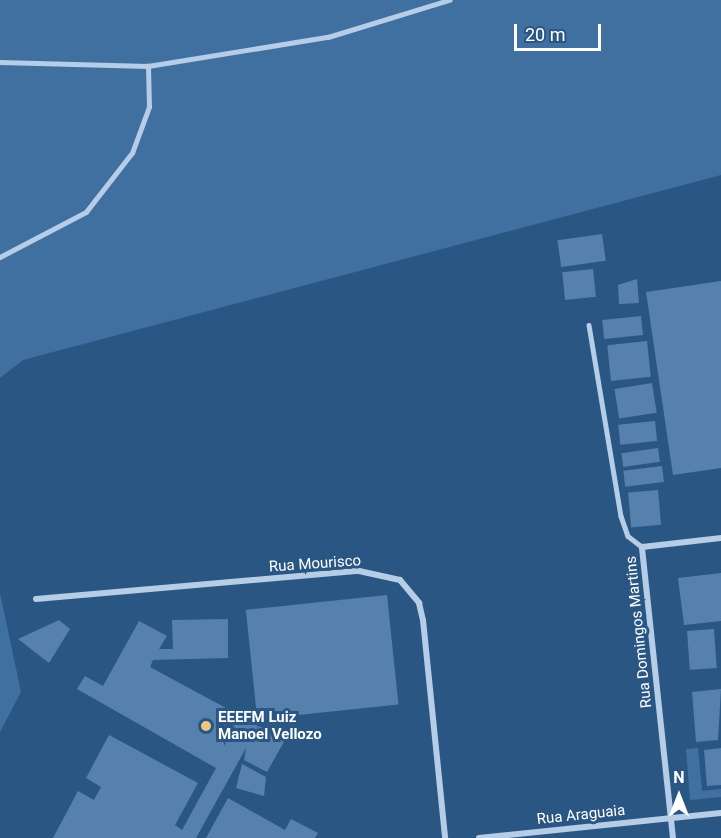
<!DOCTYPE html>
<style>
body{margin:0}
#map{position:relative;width:721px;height:838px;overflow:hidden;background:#2a5684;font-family:Roboto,sans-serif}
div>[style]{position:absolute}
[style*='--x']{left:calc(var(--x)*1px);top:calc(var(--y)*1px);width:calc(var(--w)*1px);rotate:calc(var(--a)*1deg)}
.green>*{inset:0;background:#4070a0}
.building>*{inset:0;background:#5681ad;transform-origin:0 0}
.lane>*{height:4.5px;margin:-2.25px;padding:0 2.25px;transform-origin:2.25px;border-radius:2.25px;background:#b5cde6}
.street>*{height:6px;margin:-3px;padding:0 3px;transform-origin:3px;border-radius:3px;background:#b5cde6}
.dots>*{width:16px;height:16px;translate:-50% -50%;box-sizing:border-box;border:3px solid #2a5684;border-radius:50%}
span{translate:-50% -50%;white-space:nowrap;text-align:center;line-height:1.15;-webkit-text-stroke:6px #2a5684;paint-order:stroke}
.street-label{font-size:15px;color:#fff}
.poi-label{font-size:15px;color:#fff;font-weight:700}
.left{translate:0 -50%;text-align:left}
.north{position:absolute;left:649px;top:766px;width:60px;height:60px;-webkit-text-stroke:4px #2a5684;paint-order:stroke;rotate:0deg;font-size:16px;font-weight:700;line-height:24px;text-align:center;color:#fff}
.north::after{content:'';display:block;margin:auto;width:21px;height:27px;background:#fff;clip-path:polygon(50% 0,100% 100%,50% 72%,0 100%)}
.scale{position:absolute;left:514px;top:24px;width:87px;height:27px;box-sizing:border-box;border:3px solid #fff;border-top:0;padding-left:8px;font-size:18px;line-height:21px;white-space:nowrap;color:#fff;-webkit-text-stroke:4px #2a5684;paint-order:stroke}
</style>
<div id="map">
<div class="green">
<i style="clip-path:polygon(0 0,721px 0,721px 175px,23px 360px,0 378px)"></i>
<i style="clip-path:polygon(0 593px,21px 692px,0 732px)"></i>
<i style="clip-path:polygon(698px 748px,702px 791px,721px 789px,721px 797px,690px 800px,686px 749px)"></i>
</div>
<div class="building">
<i style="left:602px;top:234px;width:27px;height:45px;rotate:82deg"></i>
<i style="left:593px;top:269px;width:28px;height:31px;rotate:84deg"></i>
<i style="clip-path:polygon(637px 279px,639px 303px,619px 304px,618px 285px)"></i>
<i style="clip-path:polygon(721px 281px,721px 468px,673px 475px,646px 292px)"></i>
<i style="left:641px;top:316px;width:19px;height:39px;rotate:84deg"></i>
<i style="left:647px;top:341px;width:36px;height:40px;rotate:84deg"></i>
<i style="left:652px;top:383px;width:30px;height:38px;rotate:81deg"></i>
<i style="left:655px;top:421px;width:20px;height:37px;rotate:84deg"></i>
<i style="left:658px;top:448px;width:14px;height:37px;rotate:82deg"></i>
<i style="left:662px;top:466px;width:16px;height:39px;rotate:83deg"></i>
<i style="left:658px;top:490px;width:35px;height:30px;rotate:85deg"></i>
<i style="clip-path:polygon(721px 573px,721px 621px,684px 625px,678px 578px)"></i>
<i style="left:387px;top:595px;width:110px;height:142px;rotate:84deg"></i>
<i style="clip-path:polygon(228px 619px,228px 658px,153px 660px,150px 667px,285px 740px,267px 772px,244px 760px,246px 748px,196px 838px,53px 838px,78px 791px,94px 800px,101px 787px,86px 778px,109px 735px,198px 783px,175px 825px,182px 830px,216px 768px,77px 689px,85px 676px,103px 686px,139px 621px,167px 636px,159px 649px,173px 649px,172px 620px)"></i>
<i style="clip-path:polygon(59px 620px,70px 629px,49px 663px,18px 639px)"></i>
<i style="left:714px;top:629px;width:39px;height:27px;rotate:86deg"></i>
<i style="clip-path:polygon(721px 689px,718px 740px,696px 742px,692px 692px)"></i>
<i style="clip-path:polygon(721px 748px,721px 785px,707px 786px,704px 750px)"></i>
<i style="clip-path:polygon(242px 764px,266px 777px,264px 796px,236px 788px)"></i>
<i style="clip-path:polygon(228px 798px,285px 830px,291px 819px,318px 833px,315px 838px,206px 838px)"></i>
</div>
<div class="lane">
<i style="--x:0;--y:62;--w:148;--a:1.5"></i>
<i style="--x:148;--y:66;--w:182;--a:-9.2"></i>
<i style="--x:328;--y:37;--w:127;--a:-17"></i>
<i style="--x:0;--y:257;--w:97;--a:-27.6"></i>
<i style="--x:86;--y:212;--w:75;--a:-52.1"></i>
<i style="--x:132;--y:153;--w:49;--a:-69.7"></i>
<i style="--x:149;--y:107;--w:41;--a:-91.4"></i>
<i style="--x:589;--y:325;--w:194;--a:80.5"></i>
<i style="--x:621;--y:516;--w:21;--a:71"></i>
<i style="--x:628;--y:536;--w:18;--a:38"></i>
</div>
<div class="street">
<i style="--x:36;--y:599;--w:324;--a:-5"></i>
<i style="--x:359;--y:571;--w:42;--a:12.4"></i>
<i style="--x:400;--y:580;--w:30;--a:50"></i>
<i style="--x:419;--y:603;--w:17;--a:77"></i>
<i style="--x:423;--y:620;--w:219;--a:84.2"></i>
<i style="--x:479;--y:838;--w:243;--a:-5.9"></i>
<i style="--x:673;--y:838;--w:293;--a:-96.1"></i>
<i style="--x:642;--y:547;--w:80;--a:-6.5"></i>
</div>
<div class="dots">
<i style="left:206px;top:726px;background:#ecc77d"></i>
</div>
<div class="street-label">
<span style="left:315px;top:564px;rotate:-4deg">Rua Mourisco</span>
<span style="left:639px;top:632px;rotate:-96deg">Rua Domingos Martins</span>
<span style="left:581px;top:815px;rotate:-6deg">Rua Araguaia</span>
</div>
<div class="poi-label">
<span class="left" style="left:218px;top:726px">EEEFM Luiz<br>Manoel Vellozo</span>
</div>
<div class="north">N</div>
<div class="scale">20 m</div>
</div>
